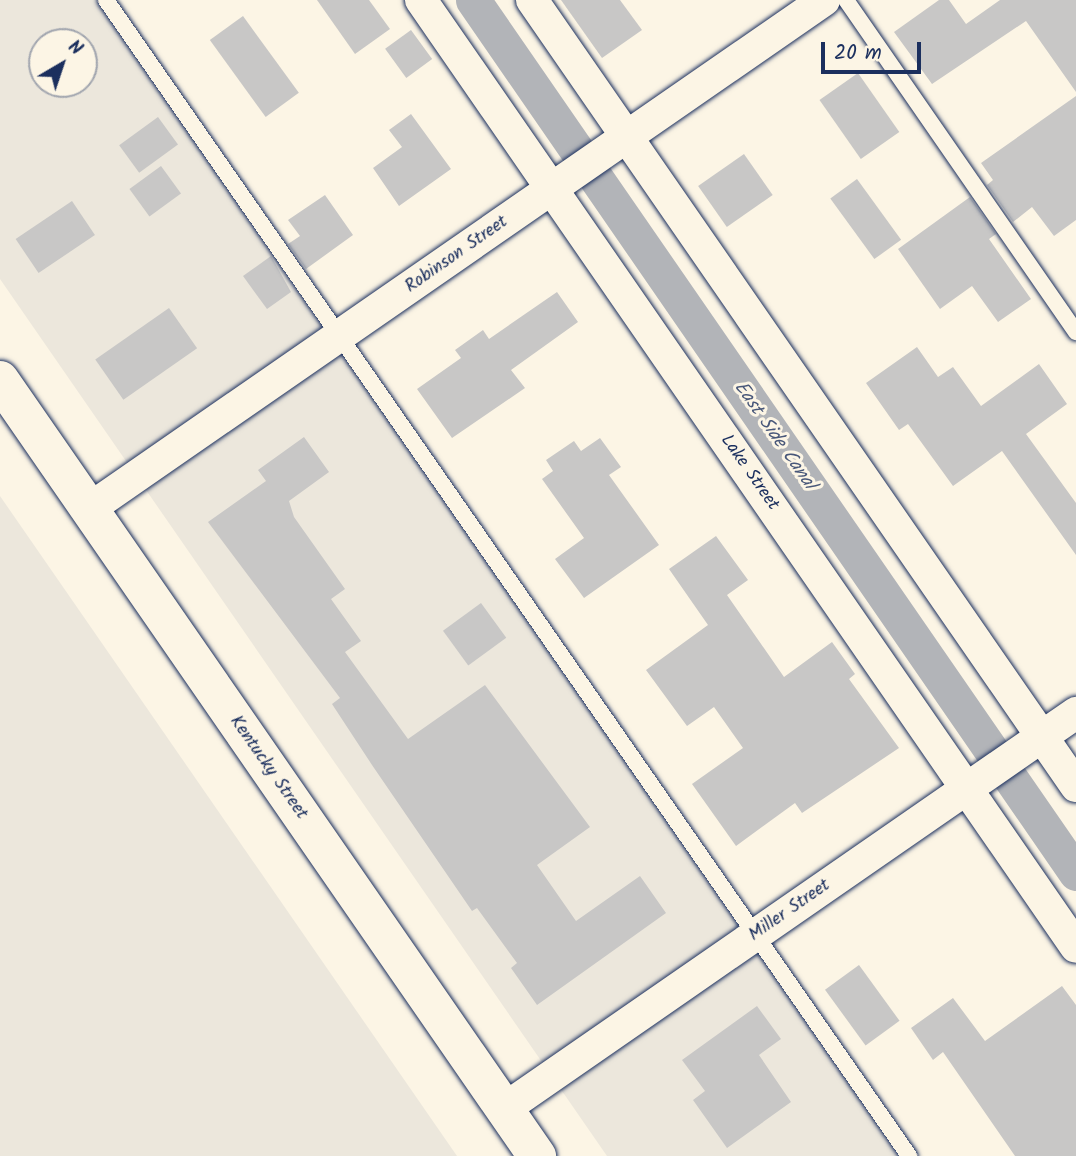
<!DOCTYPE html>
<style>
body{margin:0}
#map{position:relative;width:1076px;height:1156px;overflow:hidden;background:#fcf5e5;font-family:Kalam,sans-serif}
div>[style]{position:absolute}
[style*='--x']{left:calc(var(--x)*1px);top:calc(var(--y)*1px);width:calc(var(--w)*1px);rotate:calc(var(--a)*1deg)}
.built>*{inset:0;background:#ece7dc}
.canal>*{height:35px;margin:-17.5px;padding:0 17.5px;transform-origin:17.5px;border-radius:17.5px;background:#b2b4b8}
.building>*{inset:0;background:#c8c7c6;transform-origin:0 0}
.roads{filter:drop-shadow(0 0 2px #1b2f5e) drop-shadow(0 0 2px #1b2f5e)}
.service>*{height:16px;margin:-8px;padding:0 8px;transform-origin:8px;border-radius:8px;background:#fcf5e5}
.minor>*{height:32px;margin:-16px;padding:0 16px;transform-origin:16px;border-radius:16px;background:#fcf5e5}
.tertiary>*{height:38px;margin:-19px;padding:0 19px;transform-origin:19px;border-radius:19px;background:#fcf5e5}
span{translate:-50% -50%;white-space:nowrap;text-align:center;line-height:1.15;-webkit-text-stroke:6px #fcf5e5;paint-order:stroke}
.street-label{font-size:18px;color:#1b2f5e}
.water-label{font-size:19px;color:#485779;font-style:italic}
.north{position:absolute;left:28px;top:28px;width:70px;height:70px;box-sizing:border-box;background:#fcf5e5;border:2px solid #a2a6af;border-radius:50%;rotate:39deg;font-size:19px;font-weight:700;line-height:28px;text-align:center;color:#1b2f5e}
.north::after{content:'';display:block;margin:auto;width:24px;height:32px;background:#1b2f5e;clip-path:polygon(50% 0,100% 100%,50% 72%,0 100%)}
.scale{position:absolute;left:821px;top:42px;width:100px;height:32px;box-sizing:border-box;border:4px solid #1b2f5e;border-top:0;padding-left:9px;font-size:21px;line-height:24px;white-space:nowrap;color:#1b2f5e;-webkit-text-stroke:5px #fcf5e5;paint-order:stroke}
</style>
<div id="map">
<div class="built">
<i style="clip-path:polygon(evenodd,0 0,110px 0,907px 1156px,607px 1156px,0 279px,0 0,42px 42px,84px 42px,84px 84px,42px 84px,42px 42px)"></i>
<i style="clip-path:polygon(0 496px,457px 1156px,0 1156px)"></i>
</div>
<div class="canal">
<i style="--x:473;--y:0;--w:1061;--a:55.37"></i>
</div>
<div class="building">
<i style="clip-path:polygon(317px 0,369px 0,390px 29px,355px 54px)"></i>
<i style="clip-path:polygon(561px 0,620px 0,642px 30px,602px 58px)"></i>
<i style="clip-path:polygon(939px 0,949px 0,966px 24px,1000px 0,1076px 0,1076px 92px,1026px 21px,932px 84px,894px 32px)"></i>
<i style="left:243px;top:16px;width:95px;height:41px;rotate:54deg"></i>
<i style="left:411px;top:30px;width:36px;height:32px;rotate:54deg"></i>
<i style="left:858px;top:73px;width:72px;height:47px;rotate:55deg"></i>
<i style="clip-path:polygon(1076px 96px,1076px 220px,1054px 236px,1032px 207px,1013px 222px,987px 185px,993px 180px,981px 163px)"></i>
<i style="clip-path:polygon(411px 114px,451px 169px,399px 206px,373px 168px,402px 147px,389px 130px)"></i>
<i style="left:158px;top:117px;width:34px;height:48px;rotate:54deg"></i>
<i style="left:744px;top:154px;width:50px;height:56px;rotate:55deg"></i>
<i style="left:161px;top:166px;width:34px;height:39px;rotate:54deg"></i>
<i style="left:857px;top:179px;width:75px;height:33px;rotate:54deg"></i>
<i style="clip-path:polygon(325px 195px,353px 235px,306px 269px,288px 244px,300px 236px,288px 220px)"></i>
<i style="clip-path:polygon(970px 197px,996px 234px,989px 239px,1031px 299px,998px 322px,972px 286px,940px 309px,898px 249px)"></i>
<i style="left:72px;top:201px;width:41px;height:68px;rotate:56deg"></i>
<i style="clip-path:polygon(271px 256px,291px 292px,267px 309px,243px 276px)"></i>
<i style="clip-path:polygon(557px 292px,578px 322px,511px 370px,525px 388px,452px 438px,417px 389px,461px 358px,455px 350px,483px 330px,489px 339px)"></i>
<i style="left:169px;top:308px;width:49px;height:90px;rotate:55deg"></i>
<i style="clip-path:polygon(917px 347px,938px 377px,953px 367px,981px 406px,1039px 364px,1067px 404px,1026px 434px,1076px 503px,1076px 555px,1002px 451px,953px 486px,908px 424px,899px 430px,866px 383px)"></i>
<i style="clip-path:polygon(304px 437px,329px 472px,289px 501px,294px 517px,345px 589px,331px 599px,361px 641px,345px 652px,408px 739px,485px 685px,590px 827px,537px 865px,576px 921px,640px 876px,666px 913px,537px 1005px,511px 968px,517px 963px,477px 908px,472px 911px,372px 765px,332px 704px,340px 698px,208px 522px,266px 481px,258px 470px)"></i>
<i style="clip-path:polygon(600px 438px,621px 467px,609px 475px,659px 545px,584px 598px,555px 559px,584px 538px,542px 479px,553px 471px,546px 460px,574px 441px,581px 451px)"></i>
<i style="clip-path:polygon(716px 536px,748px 580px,727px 595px,784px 677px,832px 642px,855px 674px,849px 679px,899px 748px,802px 813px,795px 803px,736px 846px,692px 784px,743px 748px,714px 707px,687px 726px,646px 670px,708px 625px,669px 569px)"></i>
<i style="left:481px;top:603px;width:43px;height:47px;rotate:54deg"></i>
<i style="left:859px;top:965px;width:69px;height:42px;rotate:54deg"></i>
<i style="clip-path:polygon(1062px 986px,1076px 1005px,1076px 1156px,1015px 1156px,943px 1052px,933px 1060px,911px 1028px,953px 998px,985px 1041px)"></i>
<i style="clip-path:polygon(757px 1006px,781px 1039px,759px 1055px,791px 1102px,727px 1148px,693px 1100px,705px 1091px,682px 1060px)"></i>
</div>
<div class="roads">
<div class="service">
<i style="--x:106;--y:0;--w:1408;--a:55.21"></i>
<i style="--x:846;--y:0;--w:404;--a:55.3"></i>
</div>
<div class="minor">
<i style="--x:421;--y:0;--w:1151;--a:55.33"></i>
<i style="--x:532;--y:0;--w:956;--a:55.31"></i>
<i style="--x:89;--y:509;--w:894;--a:-34.7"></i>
<i style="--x:504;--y:1109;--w:696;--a:-34.7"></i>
</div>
<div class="tertiary">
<i style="--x:0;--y:380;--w:944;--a:55.32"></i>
</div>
</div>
<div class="street-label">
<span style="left:457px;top:255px;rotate:-35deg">Robinson Street</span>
<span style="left:749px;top:473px;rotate:55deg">Lake Street</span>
<span style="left:268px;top:768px;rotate:55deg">Kentucky Street</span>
<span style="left:790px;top:911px;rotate:-35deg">Miller Street</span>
</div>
<div class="water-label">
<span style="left:774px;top:436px;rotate:55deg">East Side Canal</span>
</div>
<div class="north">N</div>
<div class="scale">20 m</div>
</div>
